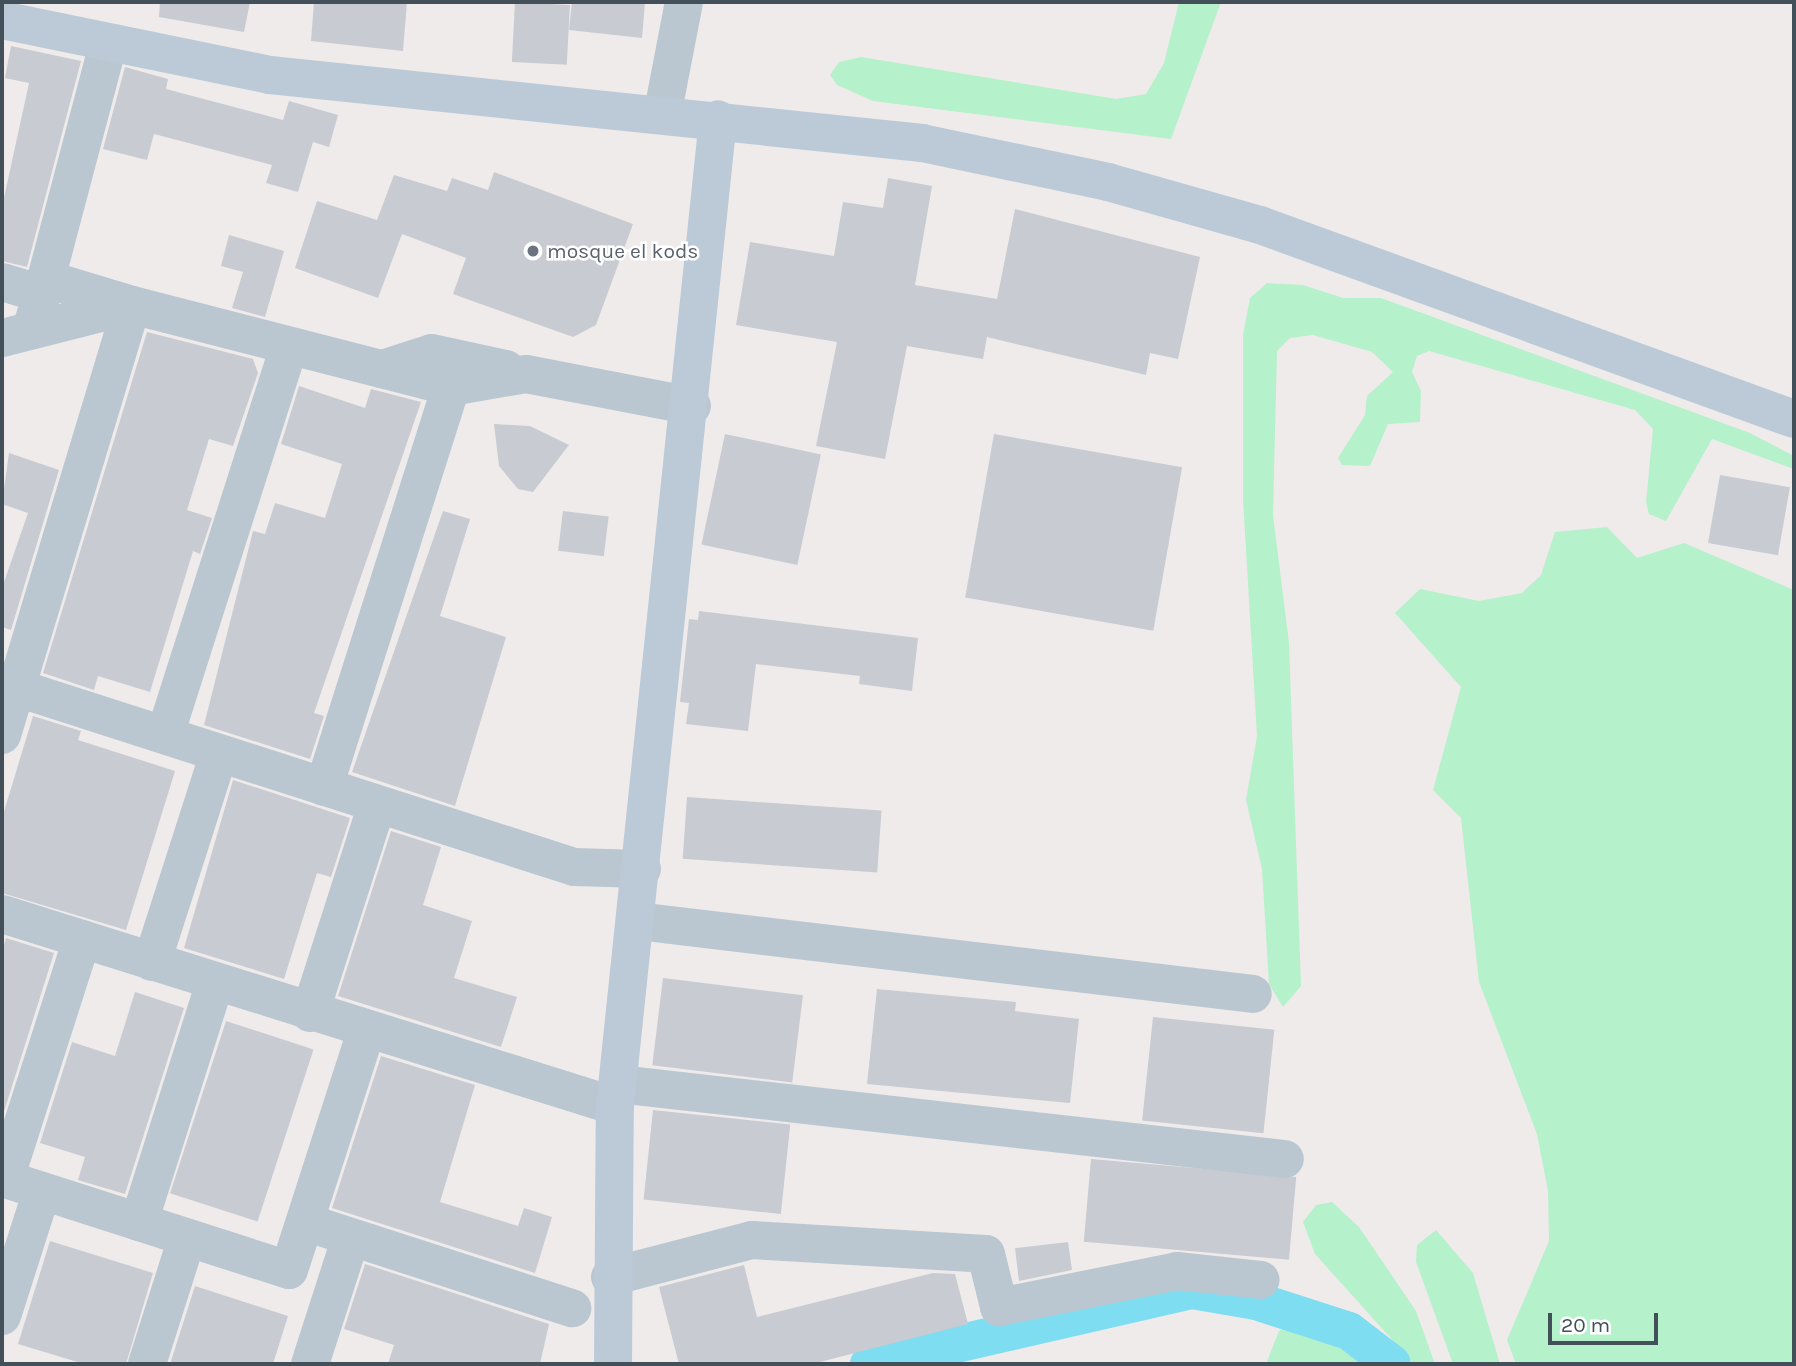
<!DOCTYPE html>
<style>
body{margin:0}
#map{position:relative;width:1796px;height:1366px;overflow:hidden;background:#efebeb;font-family:Karla,sans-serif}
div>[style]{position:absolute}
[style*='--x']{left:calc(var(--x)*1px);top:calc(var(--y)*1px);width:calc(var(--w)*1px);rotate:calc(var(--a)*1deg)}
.green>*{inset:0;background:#b5f1ca}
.canal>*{height:38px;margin:-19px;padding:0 19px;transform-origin:19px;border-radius:19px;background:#7fddf1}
.building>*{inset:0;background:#c8cbd1;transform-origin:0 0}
.minor>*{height:38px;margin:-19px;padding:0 19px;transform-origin:19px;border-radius:19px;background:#bbc7d0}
.secondary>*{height:38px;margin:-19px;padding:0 19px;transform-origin:19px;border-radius:19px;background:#bccad7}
.dots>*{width:19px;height:19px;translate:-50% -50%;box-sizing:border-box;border:4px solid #fff;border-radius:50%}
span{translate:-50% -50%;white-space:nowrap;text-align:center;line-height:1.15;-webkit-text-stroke:5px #fff;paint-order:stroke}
.worship-label{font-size:21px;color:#5b616d}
.left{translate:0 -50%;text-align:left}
.frame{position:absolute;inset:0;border:4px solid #43505a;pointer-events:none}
.scale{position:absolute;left:1548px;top:1313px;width:110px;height:32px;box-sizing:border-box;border:4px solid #43505a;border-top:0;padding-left:9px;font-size:21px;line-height:24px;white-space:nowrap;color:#43505a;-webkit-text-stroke:5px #fff;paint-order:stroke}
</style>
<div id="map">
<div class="green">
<i style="clip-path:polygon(1179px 2px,1221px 2px,1171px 139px,873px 101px,837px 85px,830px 75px,839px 62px,861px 57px,1116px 99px,1146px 94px,1164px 63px)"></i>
<i style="clip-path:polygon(1267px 283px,1303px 285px,1343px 298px,1381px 298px,1750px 433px,1794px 456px,1794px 469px,1712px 439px,1666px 521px,1649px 514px,1646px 502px,1653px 429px,1635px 410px,1429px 351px,1417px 356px,1412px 372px,1421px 391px,1420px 422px,1388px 424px,1370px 466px,1342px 465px,1338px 458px,1365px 415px,1367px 396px,1393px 372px,1372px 352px,1313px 335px,1290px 338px,1277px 351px,1273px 515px,1289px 643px,1301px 986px,1283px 1007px,1269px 984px,1262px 869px,1246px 800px,1257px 736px,1243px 499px,1243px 335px,1250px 298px)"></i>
<i style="clip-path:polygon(1607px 527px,1637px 558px,1684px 543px,1794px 590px,1794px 1364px,1516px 1364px,1507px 1340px,1549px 1241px,1548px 1191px,1537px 1134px,1479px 982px,1461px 818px,1433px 790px,1461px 687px,1395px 613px,1420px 589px,1479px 601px,1522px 593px,1541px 575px,1555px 532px)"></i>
<i style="clip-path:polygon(1332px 1202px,1359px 1227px,1416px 1311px,1435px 1364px,1414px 1364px,1315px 1254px,1303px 1222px,1316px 1205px)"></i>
<i style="clip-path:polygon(1436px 1230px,1473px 1273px,1500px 1364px,1453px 1364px,1416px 1262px,1417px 1245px)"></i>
<i style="clip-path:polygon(1292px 1324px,1321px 1333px,1366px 1364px,1266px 1364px,1279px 1331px)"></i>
</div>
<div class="canal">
<i style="--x:869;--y:1364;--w:331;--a:-12.9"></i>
<i style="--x:1192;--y:1290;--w:65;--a:9.8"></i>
<i style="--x:1256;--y:1301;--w:98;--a:17.9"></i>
<i style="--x:1349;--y:1331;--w:54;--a:37.5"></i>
</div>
<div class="building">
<i style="clip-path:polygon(160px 2px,250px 2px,244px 32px,159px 17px)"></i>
<i style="clip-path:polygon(314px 2px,407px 2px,403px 51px,311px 41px)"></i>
<i style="left:515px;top:2px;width:55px;height:60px;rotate:3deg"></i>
<i style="clip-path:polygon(572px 2px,645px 2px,642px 38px,569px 30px)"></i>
<i style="clip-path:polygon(11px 46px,81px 61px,27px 267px,2px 261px,2px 207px,29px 83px,5px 78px)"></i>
<i style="clip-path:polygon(125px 67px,168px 79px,166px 89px,283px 120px,289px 101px,338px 115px,329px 147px,313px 142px,298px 192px,266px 183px,272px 165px,154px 134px,147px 160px,103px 149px)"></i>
<i style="clip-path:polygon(494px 172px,633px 224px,596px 325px,573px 337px,453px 294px,466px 258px,402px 234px,378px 298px,295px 268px,317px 201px,377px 220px,394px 175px,447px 191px,452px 178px,488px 190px)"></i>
<i style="clip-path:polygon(888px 178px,932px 186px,915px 285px,997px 299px,1015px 209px,1200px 257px,1178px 359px,1150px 353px,1146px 375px,987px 337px,983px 359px,907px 346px,885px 459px,816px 446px,837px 342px,736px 325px,750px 242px,834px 256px,843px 202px,883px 208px)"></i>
<i style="clip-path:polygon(229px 235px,284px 251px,265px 317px,232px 308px,243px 272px,221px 266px)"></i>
<i style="clip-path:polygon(147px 332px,253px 359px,258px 373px,233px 446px,209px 439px,187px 510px,212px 518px,200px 554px,193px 551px,150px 692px,98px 676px,94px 690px,43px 673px)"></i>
<i style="clip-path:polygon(299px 386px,365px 408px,371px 389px,421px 402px,314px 713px,324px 716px,310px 759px,204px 725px,253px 531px,265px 534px,275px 503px,325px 518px,342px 464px,281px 444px)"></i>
<i style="clip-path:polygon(494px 424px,530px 426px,569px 445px,533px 492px,518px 489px,499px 466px)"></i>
<i style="left:725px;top:434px;width:98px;height:113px;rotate:12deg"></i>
<i style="left:994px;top:434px;width:191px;height:166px;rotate:10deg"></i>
<i style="clip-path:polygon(9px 453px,59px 470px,11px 630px,2px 627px,2px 588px,28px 513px,2px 504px)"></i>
<i style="left:1720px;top:475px;width:71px;height:69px;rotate:10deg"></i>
<i style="clip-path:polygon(443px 511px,470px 519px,440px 616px,506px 637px,455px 806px,352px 772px)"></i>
<i style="left:563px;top:511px;width:46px;height:40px;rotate:7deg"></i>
<i style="clip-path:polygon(699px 611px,918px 638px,912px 691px,859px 684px,860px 676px,756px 664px,748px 731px,686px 724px,689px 703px,680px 702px,689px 619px,698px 620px)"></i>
<i style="clip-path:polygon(33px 716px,81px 731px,78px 740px,175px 771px,126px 930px,2px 893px,2px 818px)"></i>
<i style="clip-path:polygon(233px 780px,350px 818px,331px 877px,317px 873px,284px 979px,184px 948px)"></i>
<i style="left:687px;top:797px;width:195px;height:62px;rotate:4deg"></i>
<i style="clip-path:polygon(391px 831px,441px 847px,423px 905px,472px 921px,454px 978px,517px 997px,501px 1047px,338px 996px)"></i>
<i style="clip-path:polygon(6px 938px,54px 953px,2px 1118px,2px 952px)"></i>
<i style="left:663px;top:978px;width:141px;height:88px;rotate:7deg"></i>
<i style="clip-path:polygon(877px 989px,1016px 1002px,1015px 1011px,1079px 1019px,1070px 1103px,867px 1084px)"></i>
<i style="clip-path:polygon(135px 992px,184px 1008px,125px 1194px,78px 1180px,85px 1157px,40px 1143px,72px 1042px,115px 1056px)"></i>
<i style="left:1153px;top:1017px;width:122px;height:104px;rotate:6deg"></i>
<i style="left:226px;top:1021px;width:92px;height:181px;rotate:18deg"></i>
<i style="clip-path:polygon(381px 1056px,475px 1085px,440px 1202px,518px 1226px,524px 1208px,552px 1217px,535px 1273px,332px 1208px)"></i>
<i style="left:653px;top:1110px;width:138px;height:90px;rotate:6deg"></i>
<i style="left:1091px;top:1159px;width:206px;height:83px;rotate:5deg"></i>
<i style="clip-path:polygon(50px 1241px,153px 1273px,126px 1364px,84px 1364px,18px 1344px)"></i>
<i style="clip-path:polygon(1068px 1242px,1072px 1270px,1019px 1281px,1015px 1248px)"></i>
<i style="clip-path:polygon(365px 1264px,549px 1324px,540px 1364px,388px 1364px,394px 1345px,344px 1329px)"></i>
<i style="clip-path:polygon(744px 1265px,757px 1317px,933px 1273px,955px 1274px,968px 1324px,812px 1364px,679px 1364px,659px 1287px)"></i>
<i style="clip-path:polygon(195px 1286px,288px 1316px,273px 1364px,170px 1364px)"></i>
</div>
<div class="minor">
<i style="--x:663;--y:111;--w:111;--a:-79.1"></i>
<i style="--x:46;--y:279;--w:242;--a:-75.2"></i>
<i style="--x:2;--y:282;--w:42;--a:16.7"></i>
<i style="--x:2;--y:338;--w:134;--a:-14.2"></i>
<i style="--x:132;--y:305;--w:329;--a:14.4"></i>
<i style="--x:451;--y:387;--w:76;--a:-9.8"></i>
<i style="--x:526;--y:374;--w:169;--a:10.9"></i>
<i style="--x:382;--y:369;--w:52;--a:-17.7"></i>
<i style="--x:432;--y:353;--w:76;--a:12.2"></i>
<i style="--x:2;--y:683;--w:601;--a:17.83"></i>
<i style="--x:574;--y:867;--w:68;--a:1.7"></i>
<i style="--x:2;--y:735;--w:449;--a:-73.2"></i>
<i style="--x:132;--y:305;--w:90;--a:-163.2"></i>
<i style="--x:46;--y:279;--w:53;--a:106.4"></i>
<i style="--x:165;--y:735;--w:407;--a:-72.3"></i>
<i style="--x:324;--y:787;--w:420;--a:-72.4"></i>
<i style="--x:2;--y:914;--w:642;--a:17.39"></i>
<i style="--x:637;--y:921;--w:620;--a:6.76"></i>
<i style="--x:152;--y:962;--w:219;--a:-72.2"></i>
<i style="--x:310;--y:1013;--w:219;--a:-72.2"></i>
<i style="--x:618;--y:1084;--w:671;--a:6.42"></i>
<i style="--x:2;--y:1178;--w:301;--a:17.8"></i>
<i style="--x:289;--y:1270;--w:251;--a:-72.1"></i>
<i style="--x:5;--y:1179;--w:252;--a:-72.2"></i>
<i style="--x:139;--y:1222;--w:251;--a:-72.4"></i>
<i style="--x:305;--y:1222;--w:281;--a:17.9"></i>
<i style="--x:610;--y:1277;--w:147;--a:-14.6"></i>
<i style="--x:752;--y:1240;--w:234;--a:3.4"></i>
<i style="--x:986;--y:1254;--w:55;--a:76.2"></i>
<i style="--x:999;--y:1307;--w:182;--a:-11.4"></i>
<i style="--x:1177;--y:1271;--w:84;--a:6.1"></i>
<i style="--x:2;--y:1316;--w:131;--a:-72.3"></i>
<i style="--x:147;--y:1364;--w:132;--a:-72.4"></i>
<i style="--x:310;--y:1364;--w:133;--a:-72.1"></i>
</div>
<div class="secondary">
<i style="--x:2;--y:20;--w:274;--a:11.6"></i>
<i style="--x:270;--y:75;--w:656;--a:5.95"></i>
<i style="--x:922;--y:143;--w:190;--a:11.8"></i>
<i style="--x:1108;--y:182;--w:158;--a:15.8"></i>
<i style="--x:1260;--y:225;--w:568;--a:19.97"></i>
<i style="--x:613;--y:1364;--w:258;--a:-89.6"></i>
<i style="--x:615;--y:1106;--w:992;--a:-84.04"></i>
</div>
<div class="dots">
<i style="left:533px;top:251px;background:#6b7280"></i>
</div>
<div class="worship-label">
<span class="left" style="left:547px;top:251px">mosque el kods</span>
</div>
<div class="frame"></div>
<div class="scale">20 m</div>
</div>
